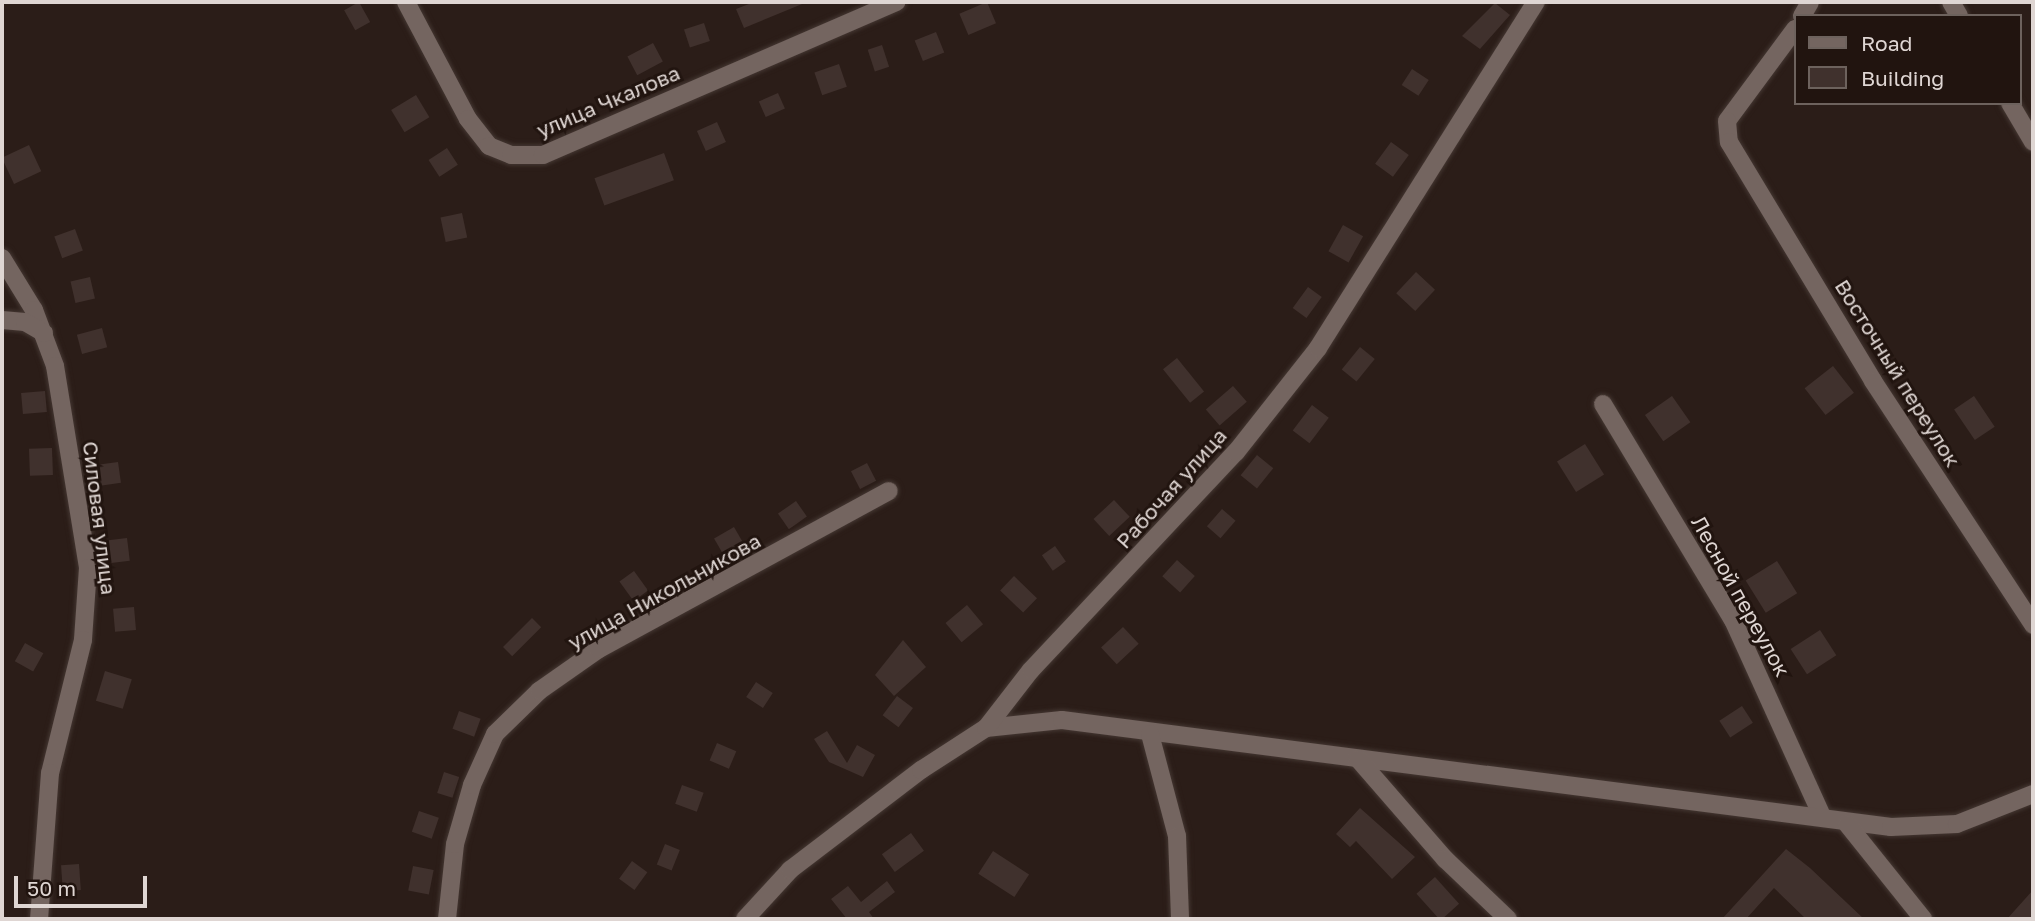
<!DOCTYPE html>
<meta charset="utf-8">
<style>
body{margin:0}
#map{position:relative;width:2035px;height:921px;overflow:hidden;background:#2b1d18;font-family:"Golos Text",sans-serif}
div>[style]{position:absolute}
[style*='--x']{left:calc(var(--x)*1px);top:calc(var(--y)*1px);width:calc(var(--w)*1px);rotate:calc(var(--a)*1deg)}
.building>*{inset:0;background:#40312d;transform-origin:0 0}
.roads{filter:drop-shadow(0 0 2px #443732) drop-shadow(0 0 2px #443732)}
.minor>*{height:18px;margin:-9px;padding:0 9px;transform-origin:9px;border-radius:9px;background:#746560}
span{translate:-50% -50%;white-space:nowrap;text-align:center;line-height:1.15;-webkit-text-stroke:6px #21140f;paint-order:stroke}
.street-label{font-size:21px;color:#dfd6d3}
.frame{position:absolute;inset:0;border:4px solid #dfd6d3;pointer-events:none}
.legend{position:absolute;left:1794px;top:14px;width:228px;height:91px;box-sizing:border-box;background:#21140f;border:2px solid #6d625d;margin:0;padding:9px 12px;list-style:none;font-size:21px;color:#dfd6d3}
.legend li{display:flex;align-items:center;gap:14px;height:35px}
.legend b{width:35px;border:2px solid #6d625d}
.scale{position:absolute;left:14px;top:876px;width:133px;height:32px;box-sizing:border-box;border:4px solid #dfd6d3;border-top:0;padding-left:9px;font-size:21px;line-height:24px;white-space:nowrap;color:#dfd6d3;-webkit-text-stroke:5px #21140f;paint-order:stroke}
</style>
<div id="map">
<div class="building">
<i style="left:359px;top:2px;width:23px;height:17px;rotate:61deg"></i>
<i style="clip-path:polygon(754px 2px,807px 2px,744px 28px,736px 9px)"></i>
<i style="left:987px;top:2px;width:23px;height:30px;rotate:67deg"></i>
<i style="clip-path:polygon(1495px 3px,1510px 15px,1480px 49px,1462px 36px)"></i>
<i style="left:704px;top:23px;width:19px;height:21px;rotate:72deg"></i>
<i style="left:936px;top:32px;width:22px;height:23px;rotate:68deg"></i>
<i style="left:653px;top:43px;width:21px;height:29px;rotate:62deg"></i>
<i style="left:882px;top:45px;width:23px;height:15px;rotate:72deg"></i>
<i style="left:839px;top:64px;width:24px;height:26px;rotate:71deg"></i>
<i style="left:1412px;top:69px;width:20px;height:19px;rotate:33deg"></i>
<i style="left:778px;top:93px;width:17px;height:21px;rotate:66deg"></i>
<i style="left:416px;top:95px;width:26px;height:29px;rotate:59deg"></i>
<i style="left:717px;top:122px;width:22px;height:22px;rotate:66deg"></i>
<i style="left:1391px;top:142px;width:22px;height:27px;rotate:36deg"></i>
<i style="left:29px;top:145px;width:29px;height:30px;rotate:65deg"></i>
<i style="left:447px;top:148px;width:20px;height:22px;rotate:57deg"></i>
<i style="left:664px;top:153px;width:29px;height:74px;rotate:70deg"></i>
<i style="left:462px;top:213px;width:25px;height:22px;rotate:78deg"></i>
<i style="left:1343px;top:225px;width:23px;height:30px;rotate:29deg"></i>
<i style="left:75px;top:229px;width:23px;height:22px;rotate:70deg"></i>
<i style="left:1416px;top:272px;width:26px;height:29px;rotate:43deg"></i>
<i style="left:90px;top:277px;width:22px;height:20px;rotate:77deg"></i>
<i style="left:1308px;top:287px;width:17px;height:26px;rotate:36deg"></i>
<i style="left:102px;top:328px;width:20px;height:26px;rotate:75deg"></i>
<i style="left:1360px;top:347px;width:19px;height:29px;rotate:39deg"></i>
<i style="left:1177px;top:358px;width:43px;height:18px;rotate:51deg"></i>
<i style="left:1833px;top:366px;width:34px;height:36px;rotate:52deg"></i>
<i style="left:1233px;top:386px;width:21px;height:36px;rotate:49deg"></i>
<i style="left:45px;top:391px;width:21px;height:24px;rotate:85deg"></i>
<i style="left:1672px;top:396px;width:32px;height:33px;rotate:55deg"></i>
<i style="left:1974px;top:396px;width:37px;height:24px;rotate:56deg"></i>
<i style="left:1312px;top:405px;width:21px;height:32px;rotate:37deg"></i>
<i style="left:1585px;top:444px;width:36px;height:33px;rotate:58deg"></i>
<i style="left:52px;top:448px;width:27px;height:23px;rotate:88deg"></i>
<i style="left:1257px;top:455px;width:21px;height:26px;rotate:39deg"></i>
<i style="left:118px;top:462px;width:21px;height:26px;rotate:82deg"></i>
<i style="left:867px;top:463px;width:20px;height:18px;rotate:63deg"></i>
<i style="left:1114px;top:500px;width:23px;height:28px;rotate:47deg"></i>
<i style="left:796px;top:501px;width:19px;height:22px;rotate:55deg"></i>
<i style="left:1222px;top:509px;width:18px;height:23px;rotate:41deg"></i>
<i style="left:734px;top:527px;width:28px;height:23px;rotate:60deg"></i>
<i style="left:127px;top:538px;width:23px;height:27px;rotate:83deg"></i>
<i style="left:1055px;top:546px;width:19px;height:16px;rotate:55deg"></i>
<i style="left:1177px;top:560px;width:24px;height:22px;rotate:42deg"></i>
<i style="left:1777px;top:561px;width:38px;height:37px;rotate:58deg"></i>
<i style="left:634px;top:571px;width:24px;height:18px;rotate:54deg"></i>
<i style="left:1014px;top:576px;width:32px;height:20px;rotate:44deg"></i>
<i style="left:967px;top:605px;width:25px;height:28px;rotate:50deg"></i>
<i style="left:134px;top:607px;width:23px;height:21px;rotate:85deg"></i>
<i style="left:532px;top:618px;width:13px;height:41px;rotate:45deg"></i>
<i style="left:1123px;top:627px;width:23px;height:30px;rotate:47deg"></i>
<i style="left:1820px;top:630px;width:30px;height:35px;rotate:57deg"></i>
<i style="clip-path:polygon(903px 640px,926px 667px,894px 696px,875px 675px)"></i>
<i style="left:25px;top:643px;width:21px;height:21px;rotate:29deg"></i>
<i style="left:105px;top:671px;width:28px;height:31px;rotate:17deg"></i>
<i style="left:756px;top:682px;width:20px;height:18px;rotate:33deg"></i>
<i style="left:897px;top:696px;width:20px;height:24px;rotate:37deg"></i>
<i style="left:1742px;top:706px;width:20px;height:27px;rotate:57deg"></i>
<i style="left:459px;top:711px;width:23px;height:19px;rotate:20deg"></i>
<i style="clip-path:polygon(827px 731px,847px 763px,857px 745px,875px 755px,863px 777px,829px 762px,814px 739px)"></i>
<i style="left:717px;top:743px;width:21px;height:19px;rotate:23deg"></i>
<i style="left:444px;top:772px;width:16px;height:22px;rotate:18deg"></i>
<i style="left:682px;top:785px;width:23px;height:20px;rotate:20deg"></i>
<i style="clip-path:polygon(1360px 808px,1415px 857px,1392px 879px,1356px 841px,1350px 847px,1336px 834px)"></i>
<i style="left:419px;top:811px;width:21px;height:22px;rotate:19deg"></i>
<i style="left:911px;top:833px;width:22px;height:36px;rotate:54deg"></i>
<i style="left:665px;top:844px;width:16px;height:22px;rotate:22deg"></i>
<i style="clip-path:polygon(1786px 849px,1810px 868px,1864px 919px,1806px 919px,1774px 888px,1746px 919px,1722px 919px)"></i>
<i style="left:993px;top:851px;width:43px;height:27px;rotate:33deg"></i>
<i style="left:632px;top:861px;width:19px;height:22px;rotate:36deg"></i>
<i style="left:79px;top:864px;width:26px;height:18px;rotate:86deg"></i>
<i style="left:413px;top:866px;width:21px;height:25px;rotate:11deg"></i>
<i style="left:1435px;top:877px;width:36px;height:25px;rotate:48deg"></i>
<i style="clip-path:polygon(887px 881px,895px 892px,869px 912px,874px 919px,847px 919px,831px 899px,848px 886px,861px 902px)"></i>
<i style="clip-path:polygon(2033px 890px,2033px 919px,2007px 919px)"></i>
</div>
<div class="roads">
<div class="minor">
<i style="--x:406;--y:2;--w:132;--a:62.1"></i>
<i style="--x:468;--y:119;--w:34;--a:52"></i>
<i style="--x:489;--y:146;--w:24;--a:22"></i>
<i style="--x:511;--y:155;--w:32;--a:0"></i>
<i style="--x:543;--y:155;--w:385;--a:-23.4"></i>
<i style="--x:1951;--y:2;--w:16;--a:60"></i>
<i style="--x:1802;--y:16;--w:16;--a:-60"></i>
<i style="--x:1795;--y:29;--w:114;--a:126.5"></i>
<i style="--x:1727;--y:121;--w:21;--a:85"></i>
<i style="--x:1729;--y:142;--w:279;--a:58.9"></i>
<i style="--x:1873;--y:381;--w:292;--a:56.7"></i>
<i style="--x:2010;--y:103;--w:45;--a:59.5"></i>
<i style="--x:2;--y:258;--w:61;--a:58.4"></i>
<i style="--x:34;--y:310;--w:60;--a:69.4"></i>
<i style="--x:55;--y:366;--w:205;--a:80.7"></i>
<i style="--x:88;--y:568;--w:72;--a:94"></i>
<i style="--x:83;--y:640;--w:137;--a:103.9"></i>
<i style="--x:50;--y:773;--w:146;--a:94.3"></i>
<i style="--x:2;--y:320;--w:23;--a:5"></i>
<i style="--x:25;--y:322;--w:22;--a:30"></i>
<i style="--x:1603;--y:404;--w:252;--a:59"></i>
<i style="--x:1733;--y:620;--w:217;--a:65.6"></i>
<i style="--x:986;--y:728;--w:76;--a:-6"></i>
<i style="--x:1062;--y:720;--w:836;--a:7.35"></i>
<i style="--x:1891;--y:827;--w:66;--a:-2.6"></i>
<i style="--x:1957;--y:824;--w:82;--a:-21.5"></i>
<i style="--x:1150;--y:734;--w:106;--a:75.2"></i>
<i style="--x:1177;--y:836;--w:83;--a:87.9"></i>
<i style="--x:1358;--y:759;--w:133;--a:49"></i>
<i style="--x:1445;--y:859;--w:87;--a:43.6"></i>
<i style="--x:1847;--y:824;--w:122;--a:51.3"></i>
<i style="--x:447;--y:919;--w:75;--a:-83.9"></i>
<i style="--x:455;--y:844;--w:61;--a:-73.9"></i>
<i style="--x:472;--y:785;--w:56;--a:-65.7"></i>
<i style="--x:495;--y:734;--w:62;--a:-44.3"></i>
<i style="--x:539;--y:691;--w:73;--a:-35"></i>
<i style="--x:599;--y:649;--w:330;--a:-28.6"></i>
<i style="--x:745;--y:919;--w:67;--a:-47.4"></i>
<i style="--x:790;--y:870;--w:165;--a:-37.4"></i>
<i style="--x:921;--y:770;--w:77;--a:-32.9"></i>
<i style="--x:986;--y:728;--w:73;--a:-52.2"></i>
<i style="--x:1031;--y:670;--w:299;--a:-46.8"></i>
<i style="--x:1236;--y:452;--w:132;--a:-51.7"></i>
<i style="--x:1318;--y:348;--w:409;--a:-57.8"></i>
</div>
</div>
<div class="street-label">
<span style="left:608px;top:101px;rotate:-23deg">улица Чкалова</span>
<span style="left:1898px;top:373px;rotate:58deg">Восточный переулок</span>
<span style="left:1171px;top:488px;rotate:-48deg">Рабочая улица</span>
<span style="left:100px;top:518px;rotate:83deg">Силовая улица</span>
<span style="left:664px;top:591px;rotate:-29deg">улица Никольникова</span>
<span style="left:1741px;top:596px;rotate:61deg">Лесной переулок</span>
</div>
<div class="frame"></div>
<ul class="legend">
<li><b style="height:9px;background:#746560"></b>Road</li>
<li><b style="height:19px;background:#40312d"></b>Building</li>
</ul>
<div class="scale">50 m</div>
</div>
